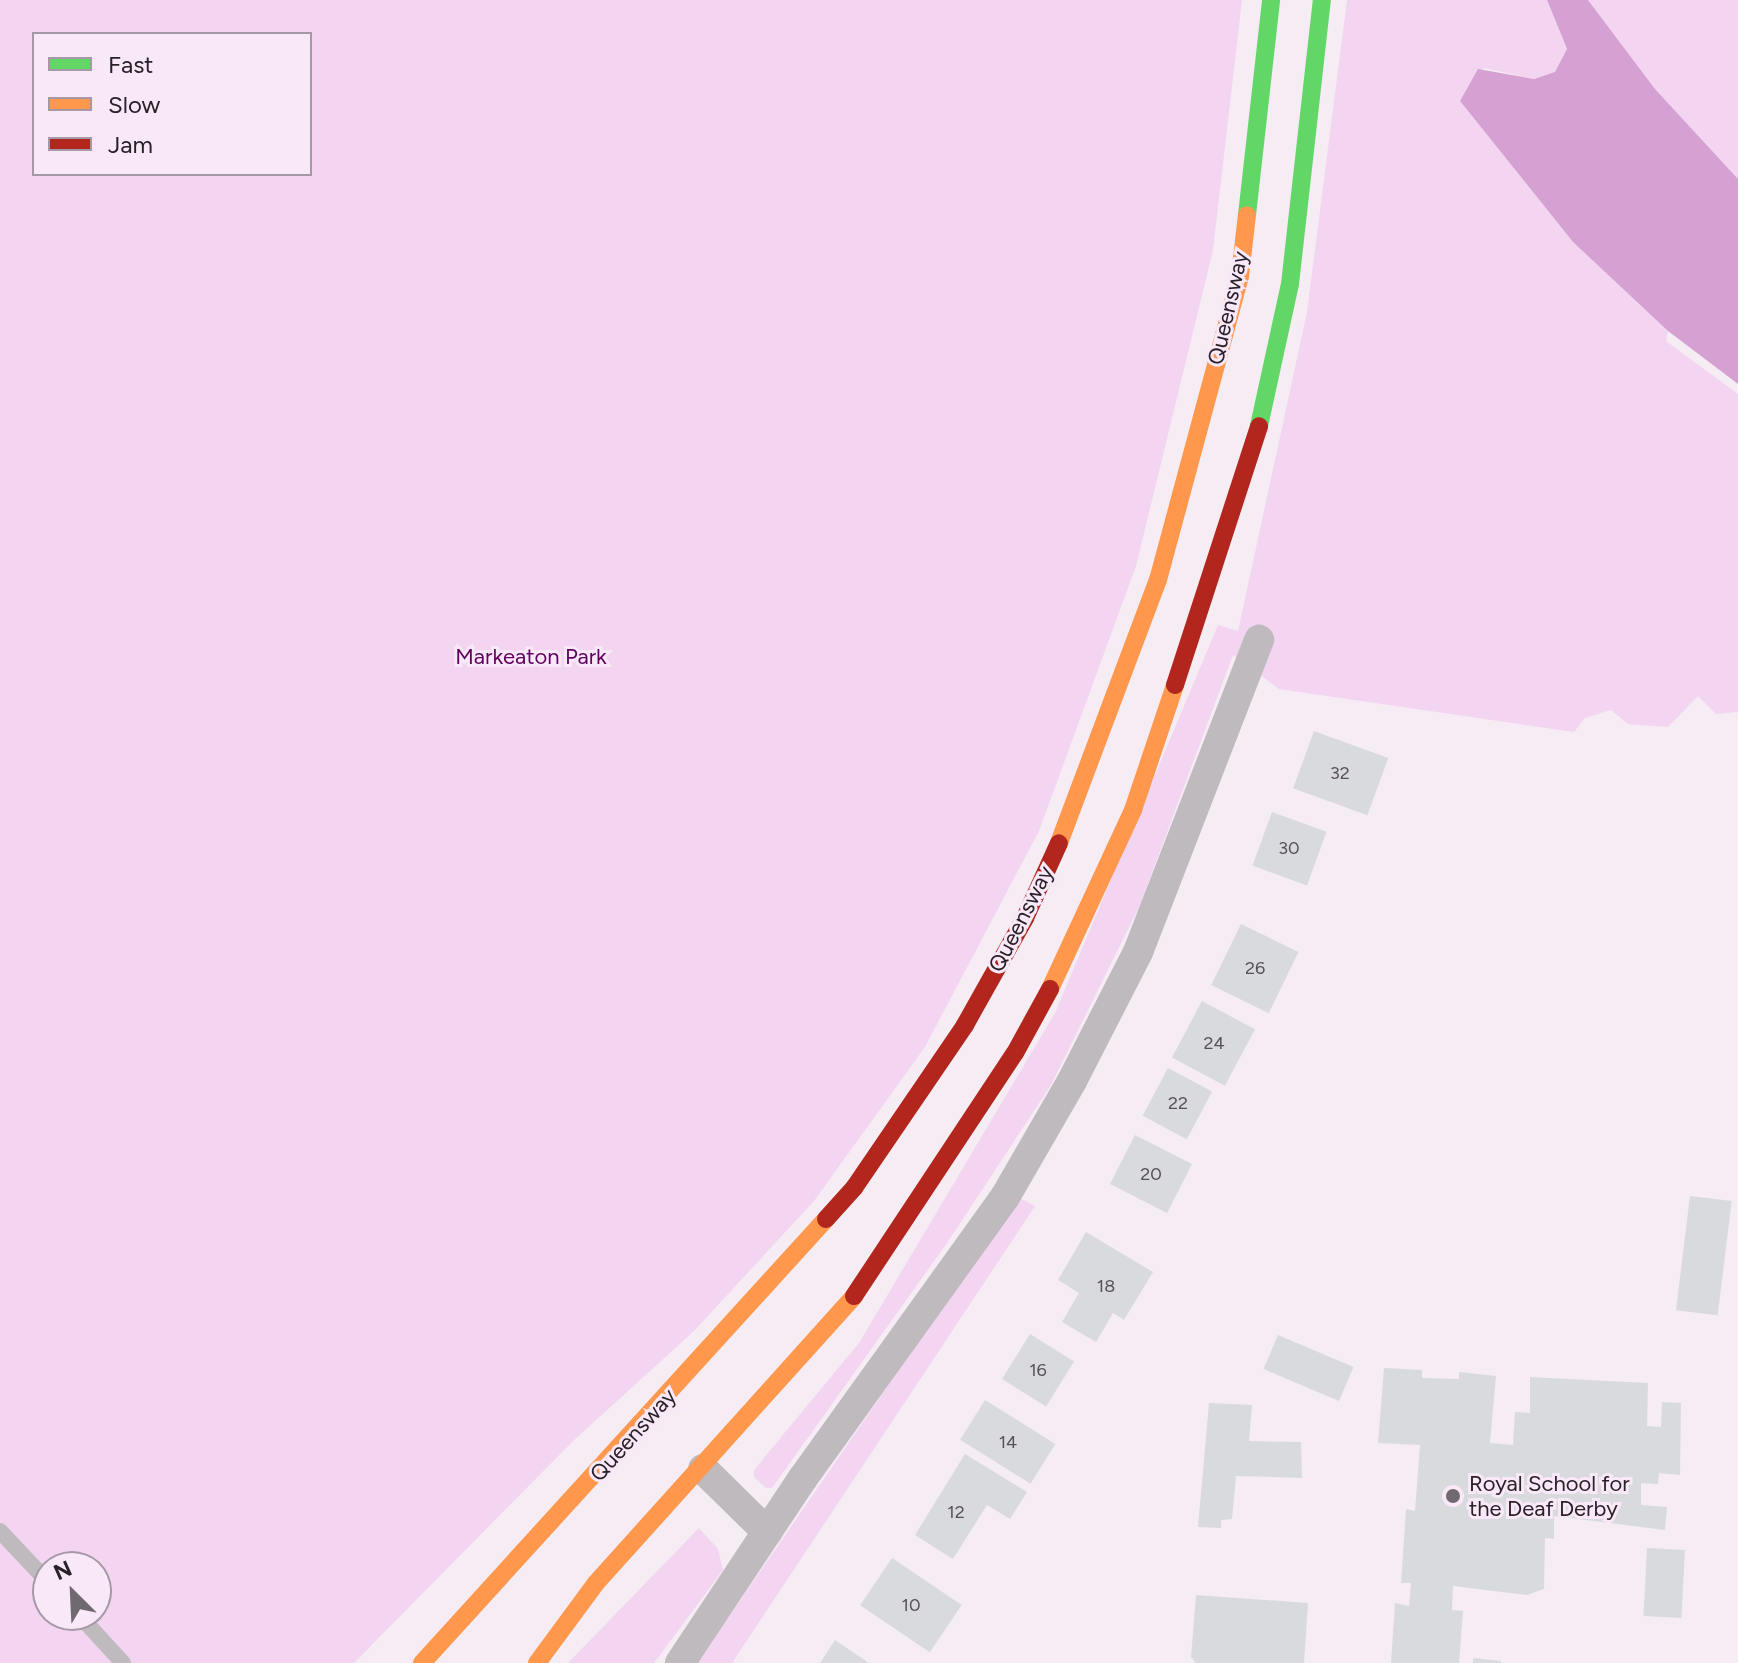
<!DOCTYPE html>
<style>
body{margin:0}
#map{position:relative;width:1738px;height:1663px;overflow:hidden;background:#f5ecf4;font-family:Figtree,sans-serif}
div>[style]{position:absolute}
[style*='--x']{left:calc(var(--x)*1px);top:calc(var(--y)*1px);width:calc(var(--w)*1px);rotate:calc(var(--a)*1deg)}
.green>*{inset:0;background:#f3d5f1}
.water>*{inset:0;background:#d5a0d2}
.building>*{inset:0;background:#d9dade;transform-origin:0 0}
.lane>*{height:16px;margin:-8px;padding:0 8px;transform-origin:8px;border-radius:8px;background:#bebabe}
.street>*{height:30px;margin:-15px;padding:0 15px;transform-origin:15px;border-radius:15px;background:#bebabe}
.fast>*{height:18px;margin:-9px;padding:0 9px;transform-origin:9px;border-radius:9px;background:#63d668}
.slow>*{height:18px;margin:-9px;padding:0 9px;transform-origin:9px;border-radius:9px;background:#ff974d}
.jam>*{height:18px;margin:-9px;padding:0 9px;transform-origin:9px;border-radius:9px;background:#b3261e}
.dots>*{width:22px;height:22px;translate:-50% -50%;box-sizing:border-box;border:4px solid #f9e8f8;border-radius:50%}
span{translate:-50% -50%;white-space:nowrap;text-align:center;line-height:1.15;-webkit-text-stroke:6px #f9e8f8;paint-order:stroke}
.number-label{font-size:18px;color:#555156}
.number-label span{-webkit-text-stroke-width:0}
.street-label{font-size:22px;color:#282228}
.park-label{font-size:22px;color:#600060}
.poi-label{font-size:22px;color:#282228}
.left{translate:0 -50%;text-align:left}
.legend{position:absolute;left:32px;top:32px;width:280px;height:144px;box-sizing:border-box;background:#f9e8f8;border:2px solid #a599a5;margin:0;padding:10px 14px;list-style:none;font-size:24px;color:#282228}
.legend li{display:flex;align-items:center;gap:16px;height:40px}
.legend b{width:40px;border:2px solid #a599a5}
.north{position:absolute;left:32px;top:1551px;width:80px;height:80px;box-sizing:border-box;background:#f9e8f8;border:2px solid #a599a5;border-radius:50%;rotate:336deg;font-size:22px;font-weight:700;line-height:32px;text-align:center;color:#282228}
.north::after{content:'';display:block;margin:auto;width:28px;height:36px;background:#70696f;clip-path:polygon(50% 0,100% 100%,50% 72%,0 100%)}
</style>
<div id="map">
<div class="green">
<i style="clip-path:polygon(evenodd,0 0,1242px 0,1213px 250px,1136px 566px,1039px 831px,925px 1047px,814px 1201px,693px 1332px,573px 1441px,354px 1663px,0 1663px,0 0,34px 34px,310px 34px,310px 174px,34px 174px,34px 34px,0 0,48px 1567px,96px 1567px,96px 1615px,48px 1615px,48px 1567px)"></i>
<i style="clip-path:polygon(1347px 0,1547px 0,1567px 50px,1555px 73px,1534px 79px,1484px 68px,1460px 101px,1573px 242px,1668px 331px,1666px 341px,1738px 394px,1738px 712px,1716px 714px,1698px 696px,1668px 727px,1628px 724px,1611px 710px,1585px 718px,1574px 732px,1279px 689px,1233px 655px,1140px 905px,1051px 1085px,947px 1243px,772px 1488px,766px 1488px,754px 1477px,754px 1470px,859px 1343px,1055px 1013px,1218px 625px,1238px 631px,1307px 312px)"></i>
<i style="clip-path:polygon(1588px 0,1738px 0,1738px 179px,1655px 89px)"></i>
<i style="clip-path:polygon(1018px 1197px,1035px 1206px,732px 1663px,697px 1663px)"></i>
<i style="clip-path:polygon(699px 1528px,718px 1549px,723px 1570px,654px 1663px,568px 1663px)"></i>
</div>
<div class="water">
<i style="clip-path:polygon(1547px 0,1588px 0,1655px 89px,1738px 179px,1738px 384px,1668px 331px,1573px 242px,1460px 101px,1478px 69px,1534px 79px,1555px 72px,1567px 49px)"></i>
</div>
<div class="building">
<i style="left:1314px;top:731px;width:79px;height:61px;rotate:20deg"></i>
<i style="left:1272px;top:812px;width:58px;height:57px;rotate:20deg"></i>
<i style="left:1241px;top:924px;width:64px;height:68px;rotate:26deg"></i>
<i style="left:1202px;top:1001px;width:60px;height:64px;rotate:28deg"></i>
<i style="left:1168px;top:1068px;width:50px;height:54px;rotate:28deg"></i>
<i style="left:1135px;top:1135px;width:64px;height:55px;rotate:27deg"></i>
<i style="left:1690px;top:1196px;width:42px;height:115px;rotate:7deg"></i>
<i style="clip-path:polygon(1086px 1232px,1153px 1272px,1124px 1320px,1113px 1313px,1096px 1342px,1062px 1322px,1079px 1293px,1058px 1280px)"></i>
<i style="left:1030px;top:1334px;width:52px;height:53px;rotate:32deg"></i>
<i style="left:1278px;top:1335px;width:82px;height:37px;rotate:23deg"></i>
<i style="clip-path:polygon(1384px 1368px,1422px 1370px,1422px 1378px,1459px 1379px,1459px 1372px,1496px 1376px,1490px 1443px,1513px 1445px,1515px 1412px,1530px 1413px,1530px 1377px,1648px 1383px,1647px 1426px,1661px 1427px,1662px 1402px,1681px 1403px,1680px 1475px,1659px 1473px,1658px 1484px,1641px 1483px,1641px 1505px,1667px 1507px,1665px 1530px,1554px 1516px,1554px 1539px,1545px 1538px,1544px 1589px,1527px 1595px,1453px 1586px,1452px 1610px,1463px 1611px,1459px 1663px,1391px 1663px,1395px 1603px,1409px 1606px,1411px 1583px,1401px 1583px,1406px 1509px,1415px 1511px,1420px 1445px,1378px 1443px)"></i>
<i style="left:985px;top:1400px;width:83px;height:47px;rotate:32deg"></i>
<i style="clip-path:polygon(1209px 1403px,1252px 1405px,1249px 1441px,1301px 1442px,1302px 1478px,1236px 1476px,1232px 1519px,1221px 1520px,1221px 1528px,1198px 1527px)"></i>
<i style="clip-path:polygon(965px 1454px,1027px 1492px,1010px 1519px,987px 1505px,953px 1559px,915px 1535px)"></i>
<i style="left:1647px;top:1548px;width:38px;height:68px;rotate:3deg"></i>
<i style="left:892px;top:1558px;width:84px;height:57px;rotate:34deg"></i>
<i style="clip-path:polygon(1196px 1595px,1308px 1603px,1304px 1663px,1196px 1663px,1191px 1657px)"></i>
<i style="clip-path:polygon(835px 1640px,869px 1663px,820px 1663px)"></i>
<i style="clip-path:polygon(1473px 1658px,1501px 1661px,1501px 1663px,1473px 1663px)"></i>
</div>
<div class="lane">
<i style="--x:0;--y:1531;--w:70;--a:46.7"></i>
<i style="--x:79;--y:1615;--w:65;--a:47.5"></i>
</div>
<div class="street">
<i style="--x:703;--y:1469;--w:90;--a:44.5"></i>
<i style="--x:680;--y:1663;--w:222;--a:-56.4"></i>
<i style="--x:803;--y:1478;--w:346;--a:-54.3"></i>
<i style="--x:1005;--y:1197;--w:134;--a:-60"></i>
<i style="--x:1072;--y:1081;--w:145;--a:-62.9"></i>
<i style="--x:1138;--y:952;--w:335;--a:-68.8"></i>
</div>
<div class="fast">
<i style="--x:1247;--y:215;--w:216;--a:-83.6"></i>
<i style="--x:1259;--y:426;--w:145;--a:-77.7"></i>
<i style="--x:1290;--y:284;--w:286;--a:-83.6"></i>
</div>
<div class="slow">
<i style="--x:1059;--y:843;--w:281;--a:-69.4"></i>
<i style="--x:1158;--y:580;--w:315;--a:-74.9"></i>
<i style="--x:1240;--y:276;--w:61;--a:-83.5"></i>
<i style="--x:1050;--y:989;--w:197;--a:-65.1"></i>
<i style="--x:1133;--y:810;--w:132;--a:-71.4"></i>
<i style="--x:422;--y:1663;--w:600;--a:-47.7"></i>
<i style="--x:537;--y:1663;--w:99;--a:-53.6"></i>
<i style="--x:596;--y:1583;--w:386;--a:-48"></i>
</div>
<div class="jam">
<i style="--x:1175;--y:685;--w:272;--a:-72"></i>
<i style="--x:826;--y:1219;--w:42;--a:-47.9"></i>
<i style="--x:854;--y:1188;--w:197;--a:-55.7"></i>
<i style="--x:965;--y:1025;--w:123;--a:-60.7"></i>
<i style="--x:1025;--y:918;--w:82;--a:-65.6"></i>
<i style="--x:854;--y:1296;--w:291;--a:-56.5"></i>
<i style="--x:1015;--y:1053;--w:73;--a:-61.3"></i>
</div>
<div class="dots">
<i style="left:1453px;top:1496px;background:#70696f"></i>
</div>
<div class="number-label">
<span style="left:1340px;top:773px">32</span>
<span style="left:1289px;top:848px">30</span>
<span style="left:1255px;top:968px">26</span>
<span style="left:1214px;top:1043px">24</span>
<span style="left:1178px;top:1103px">22</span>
<span style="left:1151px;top:1174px">20</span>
<span style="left:1106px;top:1286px">18</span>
<span style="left:1038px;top:1370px">16</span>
<span style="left:1008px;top:1442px">14</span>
<span style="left:956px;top:1512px">12</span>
<span style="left:911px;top:1605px">10</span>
</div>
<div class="street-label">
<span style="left:1228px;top:308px;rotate:-77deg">Queensway</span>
<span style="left:1021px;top:919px;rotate:-63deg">Queensway</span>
<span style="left:633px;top:1435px;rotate:-48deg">Queensway</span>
</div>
<div class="park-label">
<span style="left:531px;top:657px">Markeaton Park</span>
</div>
<div class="poi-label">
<span class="left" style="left:1469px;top:1496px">Royal School for<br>the Deaf Derby</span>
</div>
<ul class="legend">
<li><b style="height:10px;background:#63d668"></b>Fast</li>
<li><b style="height:10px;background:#ff974d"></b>Slow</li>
<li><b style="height:10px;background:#b3261e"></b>Jam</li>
</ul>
<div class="north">N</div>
</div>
